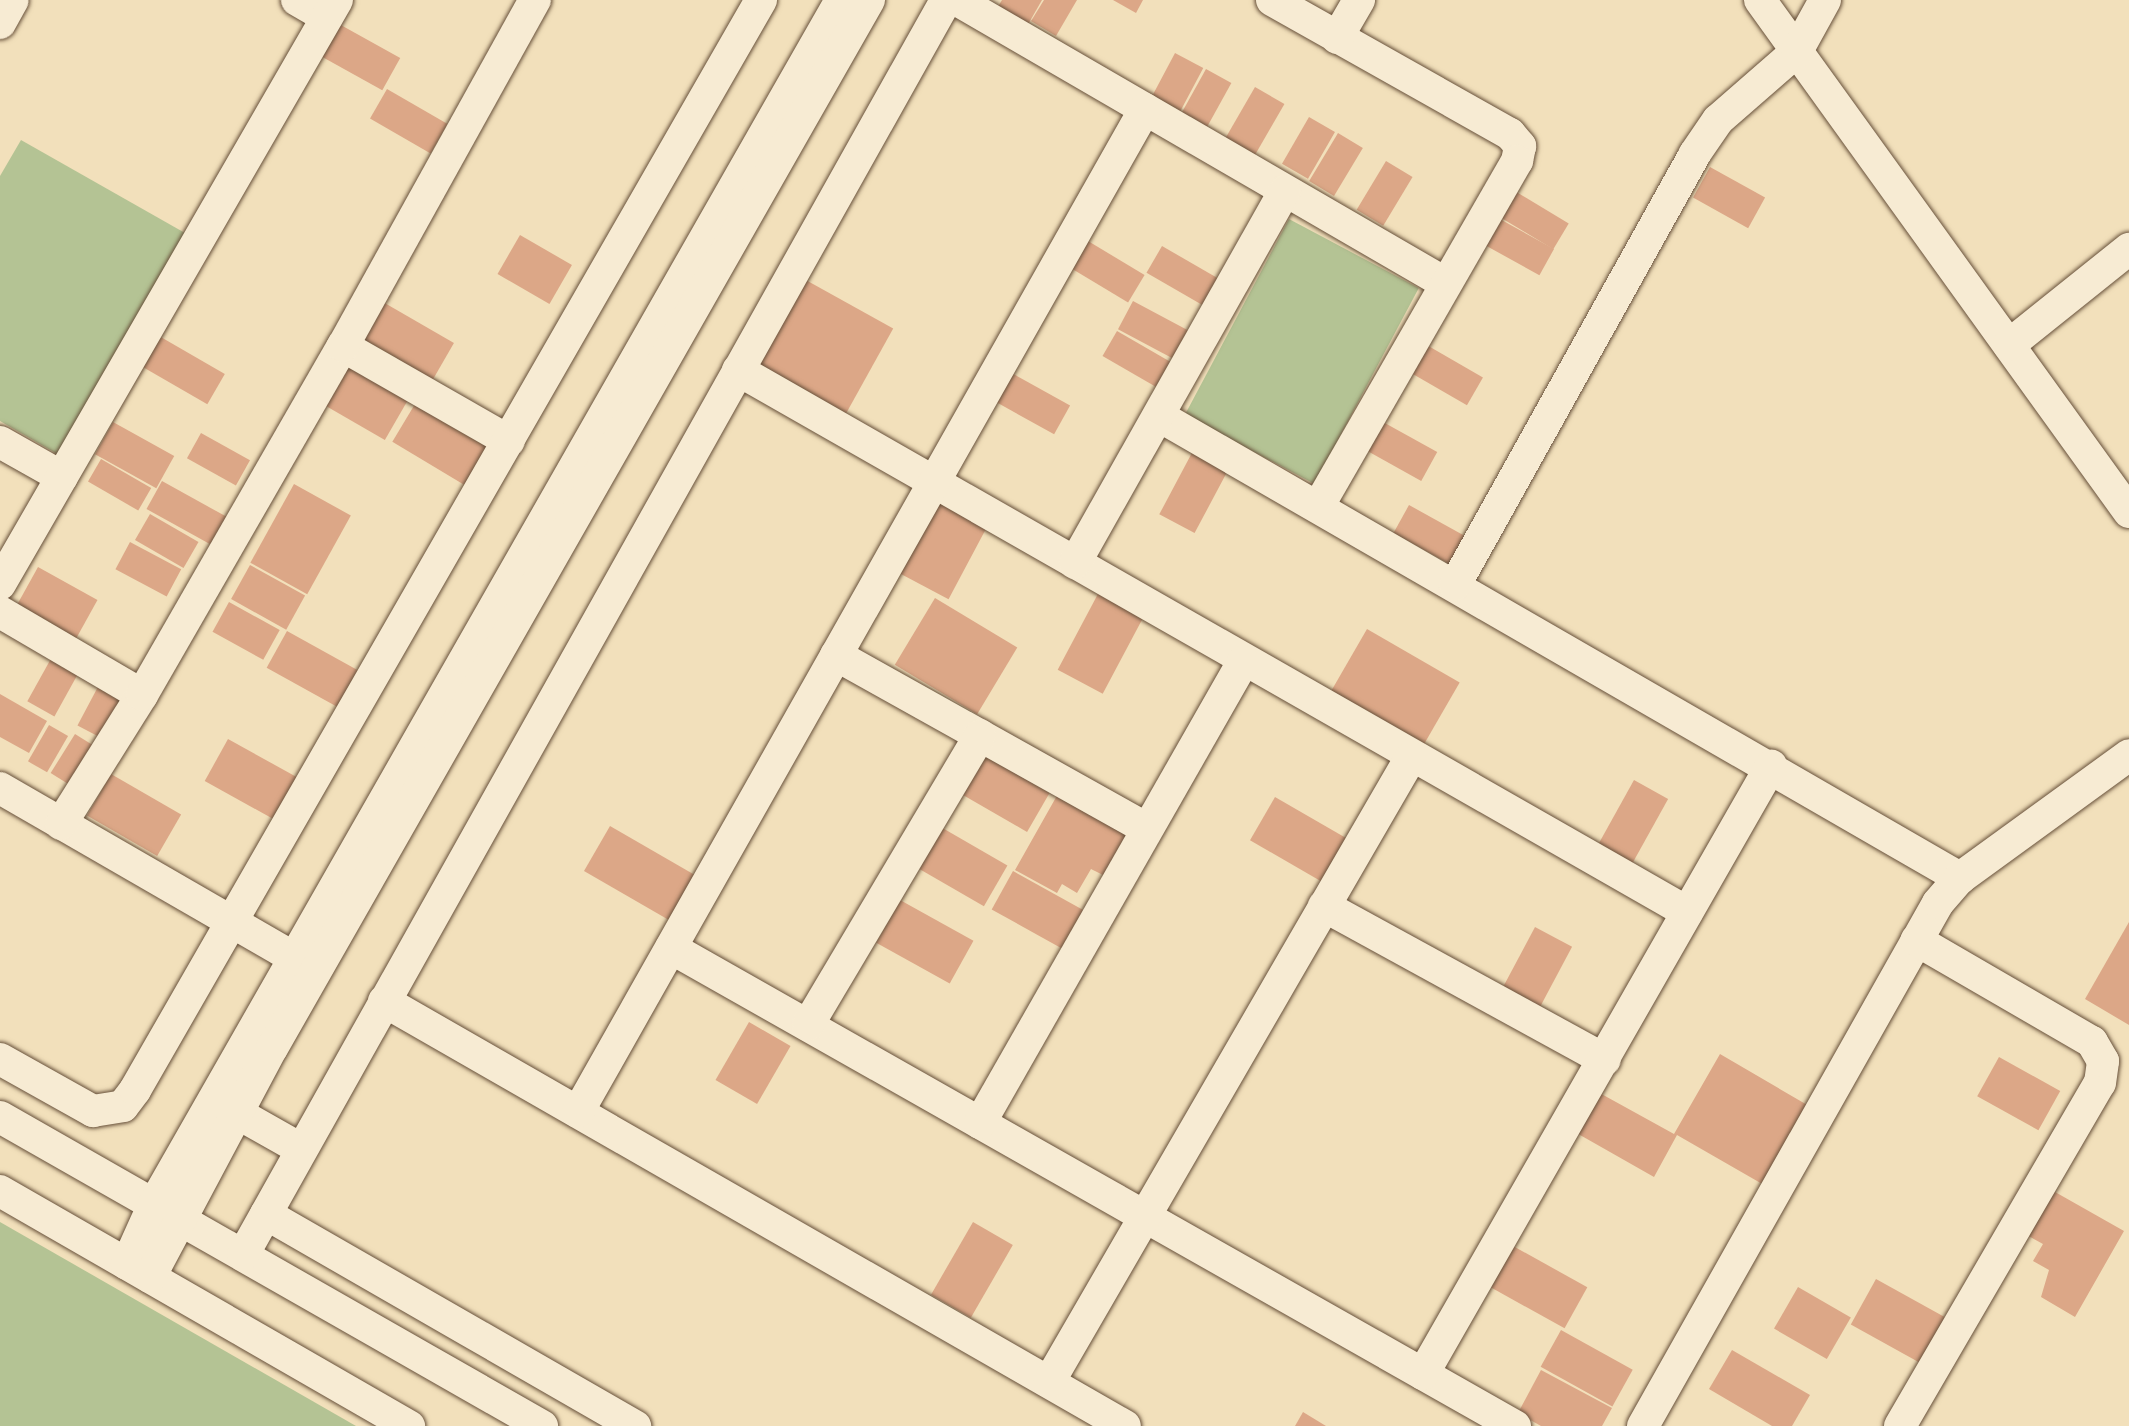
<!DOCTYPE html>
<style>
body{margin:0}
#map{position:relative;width:2129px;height:1426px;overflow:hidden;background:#f2e0bb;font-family:"Gentium Book Plus",serif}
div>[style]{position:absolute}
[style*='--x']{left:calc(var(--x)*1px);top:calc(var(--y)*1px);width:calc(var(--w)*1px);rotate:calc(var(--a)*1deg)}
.green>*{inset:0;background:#b4c394;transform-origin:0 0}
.building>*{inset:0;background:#dca787;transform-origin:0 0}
.roads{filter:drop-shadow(0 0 2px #664f39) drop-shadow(0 0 2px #664f39)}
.minor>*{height:32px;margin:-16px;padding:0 16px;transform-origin:16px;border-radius:16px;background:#f7ebd3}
span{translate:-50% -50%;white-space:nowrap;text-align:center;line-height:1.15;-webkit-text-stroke:6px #f7ebd3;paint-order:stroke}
</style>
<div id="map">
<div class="green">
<i style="clip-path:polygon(21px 140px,185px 233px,59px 455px,0 421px,0 176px)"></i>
<i style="left:1289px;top:219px;width:147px;height:222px;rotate:28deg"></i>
<i style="clip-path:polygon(0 1222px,356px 1426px,0 1426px)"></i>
</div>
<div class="building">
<i style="clip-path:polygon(1002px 0,1042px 0,1026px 28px,996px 10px)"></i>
<i style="clip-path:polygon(1044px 0,1077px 0,1056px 36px,1031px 21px)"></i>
<i style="clip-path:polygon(1113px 0,1143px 0,1136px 13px)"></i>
<i style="left:339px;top:24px;width:70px;height:37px;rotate:29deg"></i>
<i style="left:1175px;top:53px;width:32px;height:56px;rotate:28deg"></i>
<i style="left:1206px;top:69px;width:29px;height:57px;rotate:29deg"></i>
<i style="left:1255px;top:87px;width:34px;height:65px;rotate:30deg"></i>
<i style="left:387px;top:89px;width:70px;height:34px;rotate:30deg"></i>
<i style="left:1309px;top:117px;width:30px;height:54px;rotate:30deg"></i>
<i style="left:1338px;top:133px;width:29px;height:56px;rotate:31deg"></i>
<i style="left:1386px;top:161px;width:31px;height:57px;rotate:31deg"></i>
<i style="left:1710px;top:167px;width:63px;height:35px;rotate:29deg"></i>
<i style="left:1513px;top:190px;width:65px;height:30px;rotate:31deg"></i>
<i style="left:1498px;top:218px;width:64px;height:30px;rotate:29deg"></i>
<i style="left:520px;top:235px;width:60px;height:45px;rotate:30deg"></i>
<i style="left:1088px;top:241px;width:66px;height:32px;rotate:31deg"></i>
<i style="left:1162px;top:246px;width:67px;height:31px;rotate:30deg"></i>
<i style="left:804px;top:279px;width:102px;height:103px;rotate:29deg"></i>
<i style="left:376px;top:298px;width:90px;height:49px;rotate:30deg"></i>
<i style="left:1133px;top:301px;width:68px;height:32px;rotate:28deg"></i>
<i style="left:1117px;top:331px;width:67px;height:29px;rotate:30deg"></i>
<i style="left:159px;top:336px;width:76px;height:35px;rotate:30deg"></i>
<i style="left:1418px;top:340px;width:75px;height:32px;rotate:30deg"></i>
<i style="left:345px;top:365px;width:72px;height:45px;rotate:30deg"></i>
<i style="left:1008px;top:371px;width:71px;height:33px;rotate:29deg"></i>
<i style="left:415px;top:404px;width:89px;height:44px;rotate:31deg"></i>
<i style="left:113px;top:422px;width:70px;height:37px;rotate:29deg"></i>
<i style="left:1383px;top:422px;width:62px;height:33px;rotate:29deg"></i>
<i style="left:201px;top:433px;width:56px;height:29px;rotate:29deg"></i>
<i style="left:1194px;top:449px;width:40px;height:74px;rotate:28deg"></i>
<i style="left:101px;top:459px;width:58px;height:26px;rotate:30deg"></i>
<i style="left:162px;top:481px;width:77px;height:32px;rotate:29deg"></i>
<i style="left:294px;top:484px;width:65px;height:90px;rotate:29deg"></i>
<i style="left:938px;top:502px;width:55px;height:81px;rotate:28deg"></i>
<i style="left:1409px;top:505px;width:66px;height:32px;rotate:29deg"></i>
<i style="left:150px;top:514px;width:56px;height:30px;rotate:30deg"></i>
<i style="left:130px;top:542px;width:58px;height:31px;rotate:28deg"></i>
<i style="left:250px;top:565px;width:63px;height:39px;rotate:29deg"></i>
<i style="left:38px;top:567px;width:68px;height:46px;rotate:29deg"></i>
<i style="left:1099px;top:592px;width:51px;height:88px;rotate:28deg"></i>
<i style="left:935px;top:598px;width:96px;height:78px;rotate:31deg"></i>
<i style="left:229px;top:602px;width:58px;height:34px;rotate:29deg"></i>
<i style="left:1367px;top:629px;width:107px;height:78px;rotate:30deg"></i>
<i style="left:287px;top:631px;width:82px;height:42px;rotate:29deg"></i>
<i style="left:53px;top:655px;width:31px;height:53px;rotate:29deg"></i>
<i style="left:100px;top:683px;width:27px;height:48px;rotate:28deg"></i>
<i style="clip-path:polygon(0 694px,47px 721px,29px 753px,0 737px)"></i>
<i style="left:49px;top:725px;width:22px;height:42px;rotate:30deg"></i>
<i style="left:75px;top:734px;width:25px;height:46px;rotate:32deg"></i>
<i style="left:228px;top:739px;width:82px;height:48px;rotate:29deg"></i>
<i style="left:982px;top:754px;width:78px;height:45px;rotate:30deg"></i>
<i style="left:111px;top:774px;width:81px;height:48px;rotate:30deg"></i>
<i style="left:1634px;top:780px;width:39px;height:75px;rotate:29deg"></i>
<i style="clip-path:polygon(1059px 792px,1130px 832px,1105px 876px,1091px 869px,1077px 893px,1062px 884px,1057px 893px,1015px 870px)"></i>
<i style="left:1275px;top:797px;width:82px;height:50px;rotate:30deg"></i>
<i style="left:610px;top:826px;width:99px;height:52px;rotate:30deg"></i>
<i style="left:939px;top:826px;width:79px;height:47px;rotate:30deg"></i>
<i style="left:1013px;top:871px;width:88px;height:44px;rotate:29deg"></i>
<i style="left:900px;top:900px;width:84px;height:49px;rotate:29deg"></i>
<i style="clip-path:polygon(2129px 922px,2129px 1025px,2085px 999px)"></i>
<i style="left:1535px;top:927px;width:42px;height:72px;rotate:28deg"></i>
<i style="left:749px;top:1022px;width:48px;height:67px;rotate:30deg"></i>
<i style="clip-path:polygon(1720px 1054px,1809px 1106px,1764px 1185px,1677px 1135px,1654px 1177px,1573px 1131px,1596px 1091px,1674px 1134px)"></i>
<i style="left:1999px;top:1057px;width:70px;height:45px;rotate:29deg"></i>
<i style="clip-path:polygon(2048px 1188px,2124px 1231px,2075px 1317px,2041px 1297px,2049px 1270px,2033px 1261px,2043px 1244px,2023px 1233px)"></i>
<i style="left:973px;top:1222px;width:46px;height:84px;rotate:30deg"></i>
<i style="left:1513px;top:1246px;width:85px;height:47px;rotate:29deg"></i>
<i style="left:1876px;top:1279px;width:82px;height:52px;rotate:29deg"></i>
<i style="left:1798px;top:1287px;width:61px;height:48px;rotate:30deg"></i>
<i style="left:1561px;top:1330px;width:82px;height:42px;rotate:29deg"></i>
<i style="clip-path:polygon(1732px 1350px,1810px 1395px,1792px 1426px,1772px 1426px,1709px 1389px)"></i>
<i style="clip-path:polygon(1541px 1370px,1612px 1408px,1602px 1426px,1541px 1426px,1518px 1413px)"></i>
<i style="clip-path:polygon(1303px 1412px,1326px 1426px,1295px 1426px)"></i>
</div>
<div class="roads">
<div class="minor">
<i style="--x:297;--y:0;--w:34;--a:30"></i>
<i style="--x:957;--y:0;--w:564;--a:30.11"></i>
<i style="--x:1272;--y:0;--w:273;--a:29.4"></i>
<i style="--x:1510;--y:134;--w:16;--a:50"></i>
<i style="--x:1520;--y:146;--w:15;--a:101"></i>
<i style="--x:1517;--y:161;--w:398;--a:119.9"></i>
<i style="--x:1760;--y:0;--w:631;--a:54.22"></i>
<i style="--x:0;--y:23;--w:26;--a:-61"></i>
<i style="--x:1337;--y:38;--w:44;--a:-59.9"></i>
<i style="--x:2009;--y:345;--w:154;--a:-38.7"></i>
<i style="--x:343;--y:346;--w:191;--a:29.8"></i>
<i style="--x:738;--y:370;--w:1093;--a:29.73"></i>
<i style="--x:1159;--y:416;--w:925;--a:29.98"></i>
<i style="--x:0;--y:442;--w:71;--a:29.4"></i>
<i style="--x:1075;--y:563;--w:427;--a:-60.6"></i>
<i style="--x:0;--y:584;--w:674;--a:-60.01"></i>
<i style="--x:1455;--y:585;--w:492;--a:-60.9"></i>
<i style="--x:1694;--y:155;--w:42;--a:-55.6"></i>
<i style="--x:1718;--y:120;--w:105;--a:-41.1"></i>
<i style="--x:1797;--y:51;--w:58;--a:-61.2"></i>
<i style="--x:0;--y:612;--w:164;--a:30.3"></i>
<i style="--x:836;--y:655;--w:356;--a:29.2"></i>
<i style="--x:0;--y:788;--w:362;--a:30"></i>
<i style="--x:61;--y:824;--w:152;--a:-57.9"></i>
<i style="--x:142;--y:695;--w:403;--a:-60.1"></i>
<i style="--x:343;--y:346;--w:396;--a:-61"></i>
<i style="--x:1324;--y:906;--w:320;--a:28.7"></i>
<i style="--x:671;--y:948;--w:970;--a:29.53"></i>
<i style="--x:384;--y:1001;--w:854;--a:29.84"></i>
<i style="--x:808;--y:1025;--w:337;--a:-59.3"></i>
<i style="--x:0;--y:1059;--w:107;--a:29.2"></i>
<i style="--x:93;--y:1111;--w:30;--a:-9"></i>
<i style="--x:123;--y:1106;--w:20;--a:-53"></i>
<i style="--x:135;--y:1090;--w:1257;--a:-60.13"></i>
<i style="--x:578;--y:1112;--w:1152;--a:-60.52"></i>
<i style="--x:237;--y:1113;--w:73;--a:29.4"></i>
<i style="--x:0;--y:1117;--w:624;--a:29.69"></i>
<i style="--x:980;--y:1123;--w:531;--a:-60.3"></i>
<i style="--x:0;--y:1191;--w:472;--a:29.9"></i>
<i style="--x:266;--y:1214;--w:426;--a:29.9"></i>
<i style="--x:243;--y:1255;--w:1438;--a:-60.74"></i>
<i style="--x:127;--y:1264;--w:66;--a:-65.8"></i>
<i style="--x:154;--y:1204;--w:1386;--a:-60.29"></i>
<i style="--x:150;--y:1277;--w:259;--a:-62"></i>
<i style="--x:272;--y:1048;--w:1206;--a:-60.33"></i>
<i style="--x:1423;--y:1374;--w:701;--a:-60.21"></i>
<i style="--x:1049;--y:1382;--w:722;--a:-59.92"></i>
<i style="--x:1643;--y:1426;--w:600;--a:-60.57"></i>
<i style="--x:1938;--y:903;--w:33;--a:-49"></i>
<i style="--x:1960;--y:878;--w:209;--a:-36"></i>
<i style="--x:1900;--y:1426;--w:397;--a:-59.8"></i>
<i style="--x:2100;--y:1083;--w:22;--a:-82"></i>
<i style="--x:2103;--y:1061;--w:22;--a:-120"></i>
<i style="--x:2092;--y:1042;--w:203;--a:-149.9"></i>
</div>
</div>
</div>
